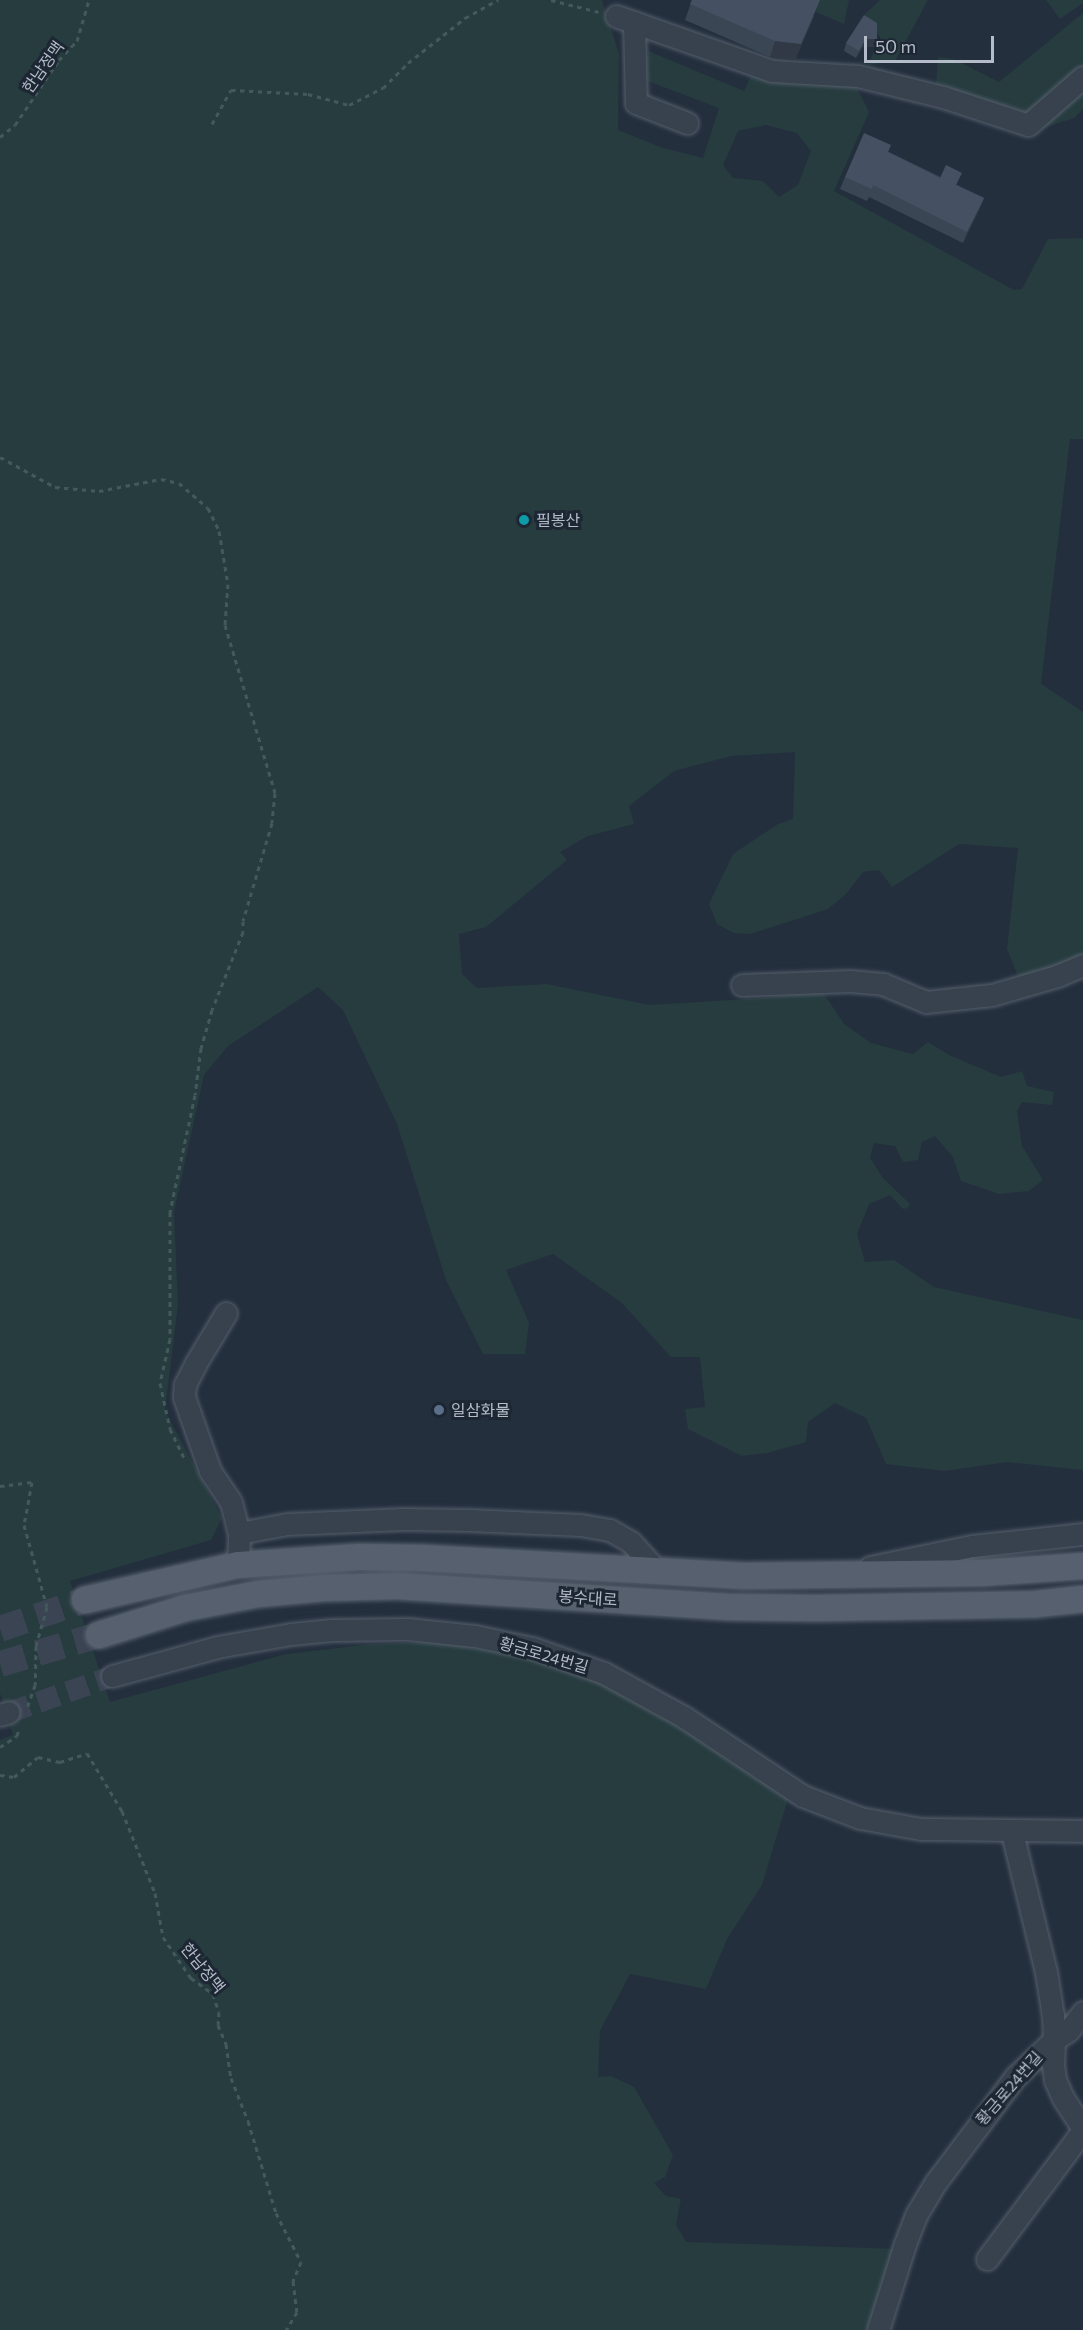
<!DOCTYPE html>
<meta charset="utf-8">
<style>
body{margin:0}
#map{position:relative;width:1083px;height:2330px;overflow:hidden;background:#242f3e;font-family:Commissioner,"Noto Sans KR",sans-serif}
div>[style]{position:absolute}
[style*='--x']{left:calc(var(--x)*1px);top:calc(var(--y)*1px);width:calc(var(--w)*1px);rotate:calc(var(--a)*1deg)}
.green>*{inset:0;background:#263c3f}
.minor-tunnel>*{height:21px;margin-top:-10.5px;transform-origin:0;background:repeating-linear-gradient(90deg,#3a4453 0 21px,transparent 0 31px)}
.major-tunnel>*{height:26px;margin-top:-13px;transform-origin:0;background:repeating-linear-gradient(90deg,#3a4453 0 26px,transparent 0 39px)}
.path>*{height:3px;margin-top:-1.5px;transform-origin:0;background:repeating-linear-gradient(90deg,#44595c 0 4.5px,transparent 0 9px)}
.roads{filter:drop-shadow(0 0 2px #565f6c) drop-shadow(0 0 2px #565f6c)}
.minor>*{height:21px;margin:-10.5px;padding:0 10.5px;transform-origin:10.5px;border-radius:10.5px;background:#38414e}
.major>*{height:26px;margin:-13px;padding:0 13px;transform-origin:13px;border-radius:13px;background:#56606e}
.wall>*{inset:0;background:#3b4654}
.shaded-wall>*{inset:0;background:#303945}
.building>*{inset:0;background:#455162}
.dots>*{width:16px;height:16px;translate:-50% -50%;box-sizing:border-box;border:3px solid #1d2633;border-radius:50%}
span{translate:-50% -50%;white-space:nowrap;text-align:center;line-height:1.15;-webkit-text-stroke:6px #1d2633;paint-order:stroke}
.street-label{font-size:16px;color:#b4bcc9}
.poi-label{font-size:16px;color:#b4bcc9}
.left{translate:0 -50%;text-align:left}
.scale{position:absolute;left:864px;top:36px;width:130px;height:27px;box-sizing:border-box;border:3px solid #b4bcc9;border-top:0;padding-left:8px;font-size:18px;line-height:21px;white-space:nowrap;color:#b4bcc9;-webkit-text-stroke:4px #1d2633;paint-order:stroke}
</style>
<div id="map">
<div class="green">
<i style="clip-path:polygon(evenodd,0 0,602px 0,619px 54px,618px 130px,663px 148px,703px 158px,719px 108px,645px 80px,648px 51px,744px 91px,751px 76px,855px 84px,869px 112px,834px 191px,1014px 290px,1022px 289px,1048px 239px,1083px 238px,1083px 439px,1070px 439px,1041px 684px,1083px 712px,1083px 958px,1019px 979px,1007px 949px,1018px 848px,959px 844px,892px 887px,879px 870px,863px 872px,846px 894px,828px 909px,750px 934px,734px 933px,717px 924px,709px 904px,733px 854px,778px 824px,793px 819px,795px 752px,731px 756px,674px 771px,629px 806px,634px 824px,588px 836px,560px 852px,567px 860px,486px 927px,459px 934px,462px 974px,477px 988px,547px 984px,649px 1005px,764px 998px,822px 991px,844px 1024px,871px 1043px,913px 1054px,928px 1042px,949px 1055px,1001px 1077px,1022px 1071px,1027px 1086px,1054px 1092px,1052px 1105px,1022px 1102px,1017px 1111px,1022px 1146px,1043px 1180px,1029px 1191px,999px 1194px,961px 1181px,953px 1157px,935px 1136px,922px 1142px,918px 1160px,903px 1162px,895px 1146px,874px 1143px,870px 1158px,883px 1178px,910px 1204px,908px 1208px,903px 1209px,890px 1195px,869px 1204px,857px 1234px,865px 1262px,894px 1260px,934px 1287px,1083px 1320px,1083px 1470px,1007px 1462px,945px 1471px,886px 1464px,866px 1418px,835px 1403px,808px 1422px,806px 1442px,767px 1453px,742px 1456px,688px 1429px,685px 1409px,705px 1407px,700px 1357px,671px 1357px,622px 1303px,553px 1254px,506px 1270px,529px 1323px,525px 1354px,483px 1354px,446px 1280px,397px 1124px,343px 1010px,318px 987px,228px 1046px,204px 1075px,174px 1212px,178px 1304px,165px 1411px,222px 1518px,211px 1540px,70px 1581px,110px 1702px,286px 1654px,371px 1644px,435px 1642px,513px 1653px,594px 1679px,664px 1714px,790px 1792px,762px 1885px,727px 1939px,706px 1989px,630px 1974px,600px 2031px,598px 2077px,611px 2076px,634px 2087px,673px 2155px,665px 2177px,654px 2183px,666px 2196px,681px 2199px,676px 2225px,686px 2242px,899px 2249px,869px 2330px,0 2330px,0 1740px,13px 1735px,0 1693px,0 0,766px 125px,797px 133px,811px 151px,798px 185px,779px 197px,763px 181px,733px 178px,723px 165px,738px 131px,766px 125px)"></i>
<i style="clip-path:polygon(788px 0,849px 0,844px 24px)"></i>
<i style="clip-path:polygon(880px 0,928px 0,895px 61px,868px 65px,880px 37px,864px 15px)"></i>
<i style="clip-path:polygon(1046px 0,1083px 0,1083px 3px,1060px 19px)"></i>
<i style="clip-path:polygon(1083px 13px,1083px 109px,1074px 118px,1043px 128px,936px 86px,938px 57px,953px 59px,999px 82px)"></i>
</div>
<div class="minor-tunnel">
<i style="--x:9;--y:1712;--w:109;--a:-19.3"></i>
</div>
<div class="major-tunnel">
<i style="--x:0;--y:1629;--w:90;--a:-18.8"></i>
<i style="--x:0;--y:1664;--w:103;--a:-16.3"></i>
</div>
<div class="path">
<i style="--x:551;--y:0;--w:49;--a:14"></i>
<i style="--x:212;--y:124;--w:39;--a:-61"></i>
<i style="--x:231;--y:90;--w:77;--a:3"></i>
<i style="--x:308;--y:94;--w:42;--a:15"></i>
<i style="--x:349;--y:105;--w:38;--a:-27"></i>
<i style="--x:383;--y:88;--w:35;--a:-45"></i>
<i style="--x:408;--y:63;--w:73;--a:-38.3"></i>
<i style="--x:465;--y:18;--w:38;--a:-29"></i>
<i style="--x:0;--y:137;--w:19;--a:-39"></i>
<i style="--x:15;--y:125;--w:78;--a:-55.9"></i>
<i style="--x:59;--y:60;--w:26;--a:-47"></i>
<i style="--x:77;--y:41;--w:43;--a:-73.7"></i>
<i style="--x:0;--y:457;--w:63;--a:28.6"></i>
<i style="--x:55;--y:487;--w:44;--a:5.2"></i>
<i style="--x:99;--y:491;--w:63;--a:-11"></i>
<i style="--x:161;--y:479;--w:18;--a:13"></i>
<i style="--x:179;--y:483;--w:38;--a:41"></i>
<i style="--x:208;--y:508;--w:25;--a:64"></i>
<i style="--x:219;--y:531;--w:54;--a:80.4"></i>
<i style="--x:228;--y:584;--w:41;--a:94.2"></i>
<i style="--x:225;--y:625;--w:175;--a:73.4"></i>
<i style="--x:275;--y:793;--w:30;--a:96"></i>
<i style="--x:272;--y:823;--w:102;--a:106.5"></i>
<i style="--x:243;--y:921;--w:11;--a:90"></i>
<i style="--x:243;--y:932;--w:84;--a:111.7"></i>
<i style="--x:212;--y:1010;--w:40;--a:106"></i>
<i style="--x:201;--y:1048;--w:47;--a:97.3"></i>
<i style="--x:195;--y:1095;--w:120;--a:102.1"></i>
<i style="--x:170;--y:1212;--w:127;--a:90"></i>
<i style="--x:170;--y:1339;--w:45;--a:102.8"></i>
<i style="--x:160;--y:1383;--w:47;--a:77.7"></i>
<i style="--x:170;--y:1429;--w:32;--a:64"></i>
<i style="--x:0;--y:1486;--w:32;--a:-7"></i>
<i style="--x:32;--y:1482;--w:44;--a:100.5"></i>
<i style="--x:24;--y:1525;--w:85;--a:74.3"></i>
<i style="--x:47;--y:1607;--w:41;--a:105.8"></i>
<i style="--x:36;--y:1646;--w:39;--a:91"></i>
<i style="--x:35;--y:1685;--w:24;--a:109"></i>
<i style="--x:0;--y:1747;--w:20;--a:-33"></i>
<i style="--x:17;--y:1736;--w:8;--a:-76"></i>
<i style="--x:0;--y:1775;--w:14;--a:8"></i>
<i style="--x:14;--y:1777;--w:31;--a:-40"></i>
<i style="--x:38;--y:1757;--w:23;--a:13"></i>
<i style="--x:60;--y:1762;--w:28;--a:-18"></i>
<i style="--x:87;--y:1753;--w:68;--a:58.9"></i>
<i style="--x:122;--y:1811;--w:88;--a:68.1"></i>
<i style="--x:155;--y:1893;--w:45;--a:79.7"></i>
<i style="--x:163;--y:1937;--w:50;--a:55.7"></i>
<i style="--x:191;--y:1978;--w:27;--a:36"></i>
<i style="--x:213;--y:1994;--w:19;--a:72"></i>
<i style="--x:219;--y:2012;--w:13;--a:94"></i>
<i style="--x:218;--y:2025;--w:21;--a:67"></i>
<i style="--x:226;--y:2044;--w:34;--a:82"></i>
<i style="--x:231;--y:2078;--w:46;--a:68.4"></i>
<i style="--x:248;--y:2121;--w:96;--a:73.1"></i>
<i style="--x:276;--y:2213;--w:55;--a:63"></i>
<i style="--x:301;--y:2262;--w:21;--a:113"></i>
<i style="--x:293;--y:2281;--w:31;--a:83"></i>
<i style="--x:297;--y:2312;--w:21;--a:121"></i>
</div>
<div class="roads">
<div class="minor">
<i style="--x:616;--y:16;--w:165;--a:19.4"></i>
<i style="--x:772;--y:71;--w:86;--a:3.3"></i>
<i style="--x:858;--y:76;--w:88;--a:13.9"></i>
<i style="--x:943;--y:97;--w:89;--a:18.2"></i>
<i style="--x:1028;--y:125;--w:73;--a:-41.1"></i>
<i style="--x:634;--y:22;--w:81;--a:88.6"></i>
<i style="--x:636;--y:103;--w:55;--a:21.4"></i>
<i style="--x:742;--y:985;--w:108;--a:-2.1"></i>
<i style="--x:850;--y:981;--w:33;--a:5"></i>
<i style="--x:883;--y:984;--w:47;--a:22.7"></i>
<i style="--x:926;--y:1002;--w:66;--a:-6.1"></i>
<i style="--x:992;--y:995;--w:68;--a:-16.3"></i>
<i style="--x:1057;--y:976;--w:28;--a:-23"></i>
<i style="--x:226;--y:1313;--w:58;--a:121"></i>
<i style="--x:196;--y:1363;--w:25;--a:117"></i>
<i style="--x:185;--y:1385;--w:12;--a:95"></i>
<i style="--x:184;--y:1397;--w:78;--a:70.6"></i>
<i style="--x:210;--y:1471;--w:37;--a:56"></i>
<i style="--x:231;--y:1502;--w:32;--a:76"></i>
<i style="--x:238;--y:1565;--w:32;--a:-88"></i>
<i style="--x:239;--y:1533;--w:49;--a:-10.6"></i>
<i style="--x:287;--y:1524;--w:116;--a:-2.5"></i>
<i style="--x:403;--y:1519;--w:66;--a:0.9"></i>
<i style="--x:469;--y:1520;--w:112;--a:2.6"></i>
<i style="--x:581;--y:1525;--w:29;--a:10"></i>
<i style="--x:610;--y:1530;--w:24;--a:30"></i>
<i style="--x:631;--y:1542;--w:39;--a:48"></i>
<i style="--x:870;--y:1567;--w:104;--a:-11.6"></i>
<i style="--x:972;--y:1546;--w:112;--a:-6.2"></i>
<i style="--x:112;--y:1676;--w:109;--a:-15.4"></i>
<i style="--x:217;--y:1647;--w:75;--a:-10"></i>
<i style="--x:291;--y:1634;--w:41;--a:-5.6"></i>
<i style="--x:332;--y:1630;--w:76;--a:-0.8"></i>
<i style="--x:408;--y:1629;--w:67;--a:6"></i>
<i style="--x:475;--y:1636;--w:58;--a:11.9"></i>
<i style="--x:532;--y:1648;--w:76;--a:19.1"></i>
<i style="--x:604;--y:1673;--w:91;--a:28.8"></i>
<i style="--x:684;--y:1717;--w:143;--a:33.6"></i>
<i style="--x:803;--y:1796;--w:61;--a:21.1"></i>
<i style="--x:860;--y:1818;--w:62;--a:10.2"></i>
<i style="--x:921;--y:1829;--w:162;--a:0.7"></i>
<i style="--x:0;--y:1715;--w:9;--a:-18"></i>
<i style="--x:1083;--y:2012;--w:23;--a:128"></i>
<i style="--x:1069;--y:2030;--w:18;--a:146"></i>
<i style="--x:1054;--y:2040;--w:25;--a:92"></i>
<i style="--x:1053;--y:2065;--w:15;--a:82"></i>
<i style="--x:1055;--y:2080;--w:20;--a:66"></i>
<i style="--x:1063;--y:2098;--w:37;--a:57"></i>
<i style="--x:987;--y:2259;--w:161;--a:-53.3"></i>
<i style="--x:878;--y:2330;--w:90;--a:-72.6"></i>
<i style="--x:905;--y:2244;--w:31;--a:-69"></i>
<i style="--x:916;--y:2215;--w:39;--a:-59"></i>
<i style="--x:936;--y:2182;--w:133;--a:-53"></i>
<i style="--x:1016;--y:2076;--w:52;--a:-43.5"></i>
<i style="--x:1054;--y:2040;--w:24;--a:-92"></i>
<i style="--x:1053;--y:2016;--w:45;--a:-99"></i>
<i style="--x:1046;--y:1972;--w:144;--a:-103.7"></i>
</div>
<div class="major">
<i style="--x:85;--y:1600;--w:157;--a:-12.9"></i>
<i style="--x:238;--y:1565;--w:121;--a:-3.8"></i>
<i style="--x:359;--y:1557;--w:63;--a:0.9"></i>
<i style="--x:422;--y:1558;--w:323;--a:3.2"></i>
<i style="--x:744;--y:1576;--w:238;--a:-0.7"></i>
<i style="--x:982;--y:1573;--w:101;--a:-4"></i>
<i style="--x:99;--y:1635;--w:90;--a:-17.4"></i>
<i style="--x:185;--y:1608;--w:74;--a:-10.9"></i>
<i style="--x:258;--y:1594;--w:65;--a:-5.3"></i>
<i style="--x:323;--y:1588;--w:74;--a:-1.5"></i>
<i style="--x:397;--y:1586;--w:334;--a:3.6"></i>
<i style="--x:730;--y:1607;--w:85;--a:0.7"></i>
<i style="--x:815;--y:1608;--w:221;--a:-1"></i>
<i style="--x:1036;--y:1604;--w:47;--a:-6.1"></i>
</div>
</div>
<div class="wall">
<i style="clip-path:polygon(692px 0,814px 16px,795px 60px,770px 57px,685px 20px)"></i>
<i style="clip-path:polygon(846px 43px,874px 47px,863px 47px,856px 58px,844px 51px)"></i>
<i style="clip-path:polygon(889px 152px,984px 198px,979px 210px,963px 243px,869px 197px,867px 201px,840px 189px,845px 177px)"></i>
</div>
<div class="shaded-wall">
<i style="clip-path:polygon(820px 0,795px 60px,770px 57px,775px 41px)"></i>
<i style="clip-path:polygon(866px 39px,877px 39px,874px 47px,863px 47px,856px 58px,859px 51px)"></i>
<i style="clip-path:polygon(984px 198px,979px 210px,963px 243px,967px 232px)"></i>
</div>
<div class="building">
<i style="clip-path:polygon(692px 0,820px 0,801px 44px,775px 41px,690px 4px)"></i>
<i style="clip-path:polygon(864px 15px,877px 23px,877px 39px,866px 39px,859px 51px,846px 43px)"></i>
<i style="clip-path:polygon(864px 133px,891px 145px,888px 152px,940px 178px,946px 165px,962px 173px,956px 185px,984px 198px,967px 232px,873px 185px,872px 189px,845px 177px)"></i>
</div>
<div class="dots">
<i style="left:524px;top:520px;background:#0f9aa8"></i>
<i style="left:439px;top:1410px;background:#5c6f8a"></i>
</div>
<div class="street-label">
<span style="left:43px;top:67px;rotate:-55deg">한남정맥</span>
<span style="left:588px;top:1598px;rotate:4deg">봉수대로</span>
<span style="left:544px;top:1655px;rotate:16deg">황금로24번길</span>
<span style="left:203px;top:1968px;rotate:51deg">한남정맥</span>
<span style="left:1009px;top:2088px;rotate:-49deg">황금로24번길</span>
</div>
<div class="poi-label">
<span class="left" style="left:536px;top:520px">필봉산</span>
<span class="left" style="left:451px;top:1410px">일삼화물</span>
</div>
<div class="scale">50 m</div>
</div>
